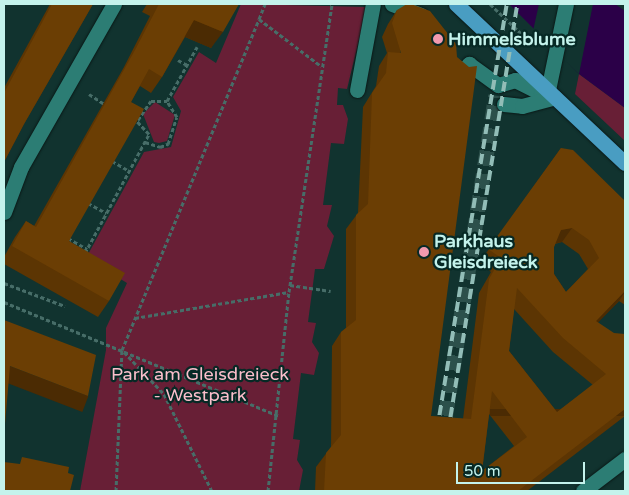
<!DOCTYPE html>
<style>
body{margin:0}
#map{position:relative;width:629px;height:495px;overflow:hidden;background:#11332f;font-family:"Varela Round",sans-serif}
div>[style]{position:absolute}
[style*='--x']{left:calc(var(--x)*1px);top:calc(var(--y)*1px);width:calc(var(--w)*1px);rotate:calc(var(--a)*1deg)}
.green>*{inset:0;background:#681f36}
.water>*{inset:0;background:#2b0048}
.pier>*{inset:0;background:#11332f}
.minor-tunnel>*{height:15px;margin-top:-7.5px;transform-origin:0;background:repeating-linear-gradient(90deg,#2c504b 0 15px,transparent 0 23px)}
.path>*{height:3px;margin-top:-1.5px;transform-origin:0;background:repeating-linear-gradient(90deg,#476d68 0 4px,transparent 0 6.5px)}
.roads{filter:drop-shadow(0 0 1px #0a1816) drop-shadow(0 0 1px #0a1816)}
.minor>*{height:15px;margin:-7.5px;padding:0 7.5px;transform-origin:7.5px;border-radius:7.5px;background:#2c7d74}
.major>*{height:15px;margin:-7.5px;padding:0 7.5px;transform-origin:7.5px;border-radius:7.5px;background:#499dc2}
.rail>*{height:4px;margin-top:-2px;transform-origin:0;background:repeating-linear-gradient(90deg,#92bdb7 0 10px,transparent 0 15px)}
.wall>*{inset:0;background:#5c3503}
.shaded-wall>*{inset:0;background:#4b2b03;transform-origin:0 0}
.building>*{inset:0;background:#6b3e04}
.dots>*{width:14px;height:14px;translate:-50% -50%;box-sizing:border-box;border:2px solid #062925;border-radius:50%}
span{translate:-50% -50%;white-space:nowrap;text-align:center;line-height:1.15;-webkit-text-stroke:4.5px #062925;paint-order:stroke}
.poi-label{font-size:18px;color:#c4f3ec;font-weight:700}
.left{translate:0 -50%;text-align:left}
.park-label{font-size:18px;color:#fbbecb}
.frame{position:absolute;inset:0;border:5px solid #c4f3ec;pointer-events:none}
.scale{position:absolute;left:456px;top:462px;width:129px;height:22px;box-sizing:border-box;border:2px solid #c4f3ec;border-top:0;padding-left:6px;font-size:15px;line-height:18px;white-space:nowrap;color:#c4f3ec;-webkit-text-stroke:4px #062925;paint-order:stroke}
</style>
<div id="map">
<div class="green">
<i style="clip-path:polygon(241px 4px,367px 7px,347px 89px,338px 88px,337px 105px,343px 105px,348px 119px,344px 144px,331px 143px,323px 205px,332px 205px,327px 226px,334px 236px,324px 269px,315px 269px,308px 322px,316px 323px,312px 342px,319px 353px,314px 375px,301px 373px,293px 439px,300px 440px,297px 460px,303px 470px,299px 491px,80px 491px,106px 350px,106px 328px,127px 283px,86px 258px,144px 152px,171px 147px,181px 111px,173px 97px,199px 52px,216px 63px)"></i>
<i style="clip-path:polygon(579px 74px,625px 108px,625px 141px,575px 94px)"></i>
<i style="clip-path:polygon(155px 102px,175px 115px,167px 141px,159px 143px,154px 142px,143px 114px)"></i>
</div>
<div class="water">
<i style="clip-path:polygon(509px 4px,615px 4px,625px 11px,625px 108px,579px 74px)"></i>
</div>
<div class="pier">
<i style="clip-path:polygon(539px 4px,593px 4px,579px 74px,533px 31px)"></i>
</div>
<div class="minor-tunnel">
<i style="--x:442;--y:438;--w:347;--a:-81.1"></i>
</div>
<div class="path">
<i style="--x:490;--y:4;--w:50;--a:43.4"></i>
<i style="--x:526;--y:38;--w:19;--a:-6"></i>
<i style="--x:259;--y:19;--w:16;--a:-68"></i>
<i style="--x:178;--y:60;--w:10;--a:29"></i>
<i style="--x:89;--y:94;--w:20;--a:33"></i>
<i style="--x:138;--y:120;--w:23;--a:-56"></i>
<i style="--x:151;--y:101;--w:16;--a:0"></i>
<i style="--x:145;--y:142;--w:16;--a:18"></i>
<i style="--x:160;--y:147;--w:9;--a:-21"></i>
<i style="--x:168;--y:144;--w:28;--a:-72"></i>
<i style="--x:177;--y:117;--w:19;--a:-122"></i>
<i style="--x:167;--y:101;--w:62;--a:-60.9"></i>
<i style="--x:112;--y:161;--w:20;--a:30"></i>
<i style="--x:88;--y:203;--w:21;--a:29"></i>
<i style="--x:68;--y:238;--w:22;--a:30"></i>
<i style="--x:85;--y:253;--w:135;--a:-61.7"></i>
<i style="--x:149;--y:134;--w:19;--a:-133"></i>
<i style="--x:4;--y:283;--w:65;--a:20.7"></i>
<i style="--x:290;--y:285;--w:41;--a:8.3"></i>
<i style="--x:4;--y:302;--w:298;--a:22.5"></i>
<i style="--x:135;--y:318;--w:156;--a:-9.6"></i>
<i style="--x:124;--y:352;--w:58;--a:46.4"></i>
<i style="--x:164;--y:394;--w:108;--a:63.7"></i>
<i style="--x:116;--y:491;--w:141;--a:-87.6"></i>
<i style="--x:122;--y:350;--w:358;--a:-67.5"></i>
<i style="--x:259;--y:19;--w:78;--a:37.2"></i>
<i style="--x:268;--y:491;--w:200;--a:-84"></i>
<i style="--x:289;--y:292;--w:291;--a:-81.5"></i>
</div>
<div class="roads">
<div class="minor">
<i style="--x:392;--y:4;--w:31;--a:21"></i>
<i style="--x:462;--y:72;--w:11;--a:-49"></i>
<i style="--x:469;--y:64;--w:36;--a:36"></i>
<i style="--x:498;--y:85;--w:18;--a:-16"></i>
<i style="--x:515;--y:80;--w:29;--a:27"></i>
<i style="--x:541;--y:93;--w:8;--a:-23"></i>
<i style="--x:548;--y:90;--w:88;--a:-78.2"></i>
<i style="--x:357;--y:90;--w:87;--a:-79.5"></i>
<i style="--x:504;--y:104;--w:18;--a:6"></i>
<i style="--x:522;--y:106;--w:34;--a:-15"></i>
<i style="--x:4;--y:212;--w:48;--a:-69.3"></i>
<i style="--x:21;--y:167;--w:188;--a:-60.3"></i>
<i style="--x:583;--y:491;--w:53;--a:-37.3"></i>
</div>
<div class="major">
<i style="--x:456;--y:4;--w:232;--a:43.3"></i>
</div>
</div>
<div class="rail">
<i style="--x:437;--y:430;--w:432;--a:-80.7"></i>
<i style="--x:448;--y:432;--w:434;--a:-80.8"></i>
</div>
<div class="wall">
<i style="clip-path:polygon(50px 4px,93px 4px,24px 124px,4px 162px,4px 88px)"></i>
<i style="clip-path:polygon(147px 4px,238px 4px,211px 48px,185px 37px,162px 77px,151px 93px,140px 86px,131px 102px,69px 241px,109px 301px,98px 317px,4px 264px,4px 257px,15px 237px,26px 221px,34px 226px,124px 67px,150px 16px,142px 12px)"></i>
<i style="clip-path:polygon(evenodd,397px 10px,431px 416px,463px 419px,479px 293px,491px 272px,479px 263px,561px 148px,625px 201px,625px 305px,619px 301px,598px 322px,625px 416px,527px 491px,315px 491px,316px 467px,331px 447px,332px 346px,341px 332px,346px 328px,346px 229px,358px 213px,363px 107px,376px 86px,379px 66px,387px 53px,382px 37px,388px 24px,397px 10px,562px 242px,579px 254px,588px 269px,566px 292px,554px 274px,554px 247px,555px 244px,562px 242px,397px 10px,514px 309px,553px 352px,593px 385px,557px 412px,509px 351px,514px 309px,397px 10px,489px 414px,514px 446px,482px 471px,489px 414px)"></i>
</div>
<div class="shaded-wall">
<i style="clip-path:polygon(194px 20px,223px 32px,211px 48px,183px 36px)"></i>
<i style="clip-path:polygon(572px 228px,562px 242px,552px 244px,561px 230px)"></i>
<i style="clip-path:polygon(625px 291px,625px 292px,619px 301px,586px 335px,596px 321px)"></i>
<i style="left:10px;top:366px;width:84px;height:17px;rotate:21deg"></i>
<i style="left:625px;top:409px;width:7px;height:135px;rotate:90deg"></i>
</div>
<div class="building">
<i style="clip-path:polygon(52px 4px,93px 4px,24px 124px,4px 162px,4px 93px)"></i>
<i style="clip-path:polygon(159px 4px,239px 4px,223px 32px,194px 20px,162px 77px,149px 69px,131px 102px,144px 109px,69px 241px,125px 273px,109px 301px,12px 246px,26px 221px,36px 227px,135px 50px)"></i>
<i style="clip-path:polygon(evenodd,407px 4px,411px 4px,430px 11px,456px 44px,457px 57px,469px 67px,477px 66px,431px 416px,471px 419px,489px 279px,501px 258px,488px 249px,561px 148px,573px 150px,625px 201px,625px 291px,596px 321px,614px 333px,625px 334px,625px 409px,518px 491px,324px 491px,326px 453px,341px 435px,341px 332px,356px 320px,356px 215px,368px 204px,372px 93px,386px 73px,388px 52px,401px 53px,392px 23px,397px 10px,407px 4px,572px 228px,589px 240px,599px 258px,566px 292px,554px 274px,554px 247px,561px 230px,572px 228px,407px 4px,517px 288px,563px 338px,606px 374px,557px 412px,509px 351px,517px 288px,407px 4px,492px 391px,527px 437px,482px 471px,492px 391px)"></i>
<i style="clip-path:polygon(4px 320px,96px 355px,88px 396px,10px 366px,5px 424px,4px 428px)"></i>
<i style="clip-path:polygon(22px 457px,69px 467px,68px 473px,74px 475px,70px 491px,4px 491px,4px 462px,20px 464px)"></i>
</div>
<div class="dots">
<i style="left:438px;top:39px;background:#f29aae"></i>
<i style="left:424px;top:252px;background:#f29aae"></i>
</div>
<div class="poi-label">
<span class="left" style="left:448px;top:39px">Himmelsblume</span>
<span class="left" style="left:434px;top:252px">Parkhaus<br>Gleisdreieck</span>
</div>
<div class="park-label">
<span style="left:200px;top:385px">Park am Gleisdreieck<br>- Westpark</span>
</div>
<div class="frame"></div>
<div class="scale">50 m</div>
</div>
